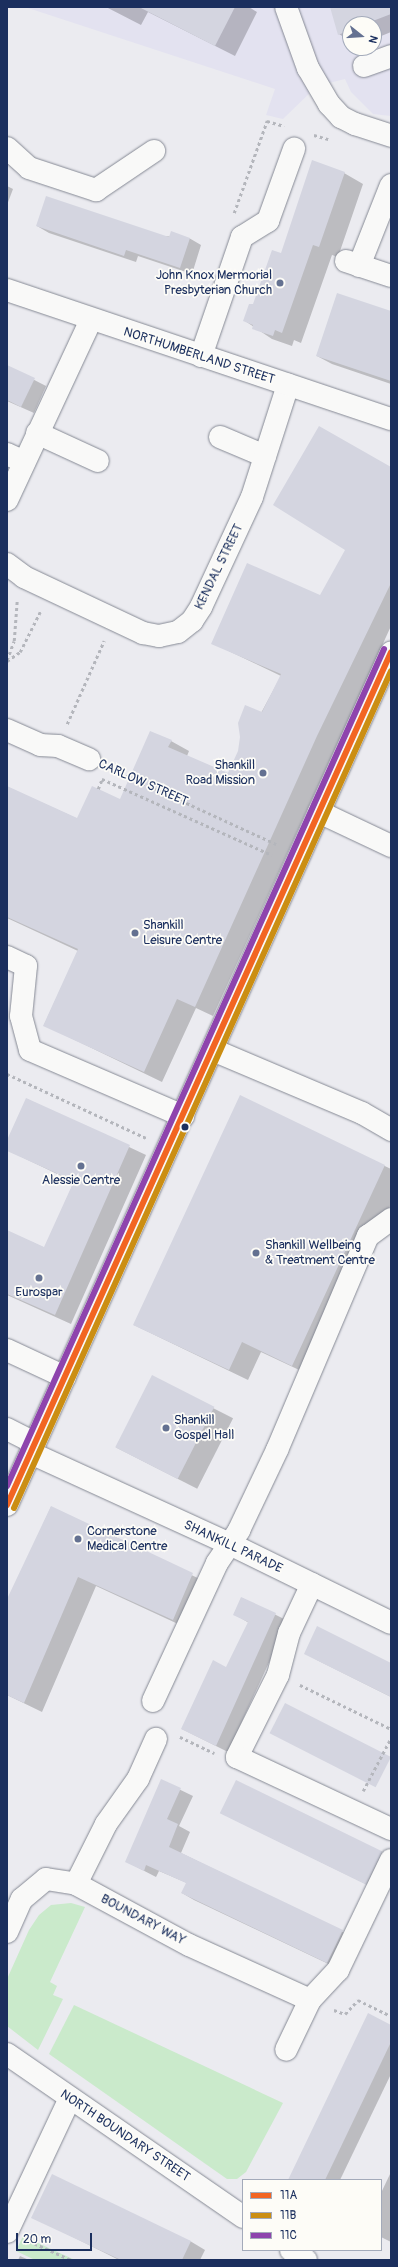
<!DOCTYPE html>
<style>
body{margin:0}
#map{position:relative;width:398px;height:2267px;overflow:hidden;background:#ebebf0;font-family:Pangolin,sans-serif}
div>[style]{position:absolute}
[style*='--x']{left:calc(var(--x)*1px);top:calc(var(--y)*1px);width:calc(var(--w)*1px);rotate:calc(var(--a)*1deg)}
.built>*{inset:0;background:#e3e2f0}
.green>*{inset:0;background:#caeacb}
.shadow>*{inset:0;background:#0003;transform-origin:0 0}
.building>*{inset:0;background:#d4d5e0;transform-origin:0 0}
.path>*{height:2.5px;margin-top:-1.25px;transform-origin:0;background:repeating-linear-gradient(90deg,#b4b6bc 0 3px,transparent 0 6px)}
.roads{filter:drop-shadow(0 0 1px #858994) drop-shadow(0 0 1px #858994)}
.minor>*{height:22px;margin:-11px;padding:0 11px;transform-origin:11px;border-radius:11px;background:#f9f9f8}
.major>*{height:22px;margin:-11px;padding:0 11px;transform-origin:11px;border-radius:11px;background:#f9f9f8}
.bus-1>*{height:6px;margin:-3px;padding:0 3px;transform-origin:3px;border-radius:3px;background:#f26522}
.bus-2>*{height:6px;margin:-3px;padding:0 3px;transform-origin:3px;border-radius:3px;background:#cb8e13}
.bus-3>*{height:6px;margin:-3px;padding:0 3px;transform-origin:3px;border-radius:3px;background:#8e44ad}
.dots>*{width:11px;height:11px;translate:-50% -50%;box-sizing:border-box;border:2px solid #fdfcf7;border-radius:50%}
span{translate:-50% -50%;white-space:nowrap;text-align:center;line-height:1.15;-webkit-text-stroke:3.5px #fdfcf7;paint-order:stroke}
.poi-label{font-size:13px;color:#1b2f5e}
.right{translate:-100% -50%;text-align:right}
.left{translate:0 -50%;text-align:left}
.street-label{font-size:13px;color:#1b2f5e}
.frame{position:absolute;inset:0;border:8px solid #1b2f5e;pointer-events:none}
.legend{position:absolute;left:242px;top:2179px;width:140px;height:72px;box-sizing:border-box;background:#fdfcf7;border:1px solid #a3aaba;margin:0;padding:5px 7px;list-style:none;font-size:12px;color:#1b2f5e}
.legend li{display:flex;align-items:center;gap:8px;height:20px}
.legend b{width:20px;border:1px solid #a3aaba}
.north{position:absolute;left:342px;top:16px;width:40px;height:40px;box-sizing:border-box;background:#fdfcf7;border:1px solid #a3aaba;border-radius:50%;rotate:107deg;font-size:11px;font-weight:700;line-height:16px;text-align:center;color:#1b2f5e}
.north::after{content:'';display:block;margin:auto;width:14px;height:18px;background:#647191;clip-path:polygon(50% 0,100% 100%,50% 72%,0 100%)}
.scale{position:absolute;left:16px;top:2233px;width:76px;height:18px;box-sizing:border-box;border:2px solid #1b2f5e;border-top:0;padding-left:5px;font-size:12px;line-height:14px;white-space:nowrap;color:#1b2f5e;-webkit-text-stroke:3px #fdfcf7;paint-order:stroke}
</style>
<div id="map">
<div class="built">
<i style="clip-path:polygon(evenodd,25px 7px,391px 7px,391px 116px,373px 114px,351px 92px,345px 79px,317px 86px,283px 119px,266px 115px,275px 89px,25px 7px,350px 24px,374px 24px,374px 48px,350px 48px,350px 24px)"></i>
</div>
<div class="green">
<i style="clip-path:polygon(71px 1903px,85px 1907px,50px 1982px,57px 1986px,53px 1995px,63px 1999px,38px 2050px,7px 2026px,7px 1979px,29px 1930px,39px 1915px,51px 1905px)"></i>
<i style="clip-path:polygon(74px 2005px,283px 2103px,246px 2172px,237px 2179px,227px 2179px,49px 2054px)"></i>
<i style="clip-path:polygon(23px 2236px,75px 2260px,35px 2260px,16px 2251px)"></i>
</div>
<div class="shadow">
<i style="clip-path:polygon(106px 7px,249px 7px,257px 12px,235px 56px,148px 12px,141px 25px)"></i>
<i style="clip-path:polygon(331px 7px,391px 7px,391px 32px,374px 39px,374px 24px,350px 24px,350px 41px,339px 34px)"></i>
<i style="clip-path:polygon(344px 173px,363px 184px,338px 257px,332px 255px,301px 343px,294px 340px,292px 346px,272px 339px,245px 321px,281px 254px)"></i>
<i style="clip-path:polygon(7px 186px,13px 189px,7px 205px)"></i>
<i style="clip-path:polygon(37px 226px,189px 238px,201px 245px,192px 274px,138px 256px,136px 262px,49px 233px)"></i>
<i style="clip-path:polygon(391px 312px,391px 384px,332px 364px,317px 356px)"></i>
<i style="clip-path:polygon(7px 366px,46px 386px,34px 413px,7px 401px)"></i>
<i style="clip-path:polygon(391px 468px,391px 626px,213px 1016px,196px 1008px,162px 1082px,44px 1025px,78px 951px,7px 918px,7px 787px,78px 819px,121px 800px,171px 741px,189px 751px,187px 756px,228px 774px,281px 676px,212px 643px,321px 597px)"></i>
<i style="clip-path:polygon(241px 1097px,391px 1169px,391px 1204px,312px 1376px,261px 1352px,248px 1380px,134px 1325px)"></i>
<i style="clip-path:polygon(27px 1099px,146px 1155px,71px 1324px,7px 1295px,7px 1231px,45px 1248px,74px 1182px,7px 1150px,7px 1142px)"></i>
<i style="left:152px;top:1377px;width:91px;height:79px;rotate:27deg"></i>
<i style="clip-path:polygon(51px 1507px,210px 1584px,191px 1630px,96px 1586px,42px 1712px,7px 1695px,7px 1603px)"></i>
<i style="clip-path:polygon(242px 1598px,288px 1621px,228px 1752px,182px 1729px,227px 1668px,249px 1623px,234px 1614px)"></i>
<i style="clip-path:polygon(305px 1653px,391px 1665px,391px 1697px,317px 1660px)"></i>
<i style="clip-path:polygon(162px 1781px,193px 1796px,179px 1826px,190px 1832px,181px 1853px,355px 1938px,339px 1969px,194px 1900px,182px 1893px,187px 1883px,159px 1871px,156px 1877px,127px 1862px)"></i>
<i style="clip-path:polygon(221px 1813px,383px 1852px,391px 1856px,378px 1890px)"></i>
<i style="clip-path:polygon(391px 2026px,391px 2074px,340px 2180px,289px 2180px)"></i>
<i style="clip-path:polygon(391px 2172px,391px 2242px,381px 2237px,381px 2193px)"></i>
<i style="clip-path:polygon(33px 2217px,190px 2241px,205px 2250px,200px 2260px,119px 2260px)"></i>
<i style="clip-path:polygon(20px 2256px,29px 2260px,18px 2260px)"></i>
</div>
<div class="building">
<i style="clip-path:polygon(139px 7px,235px 7px,215px 46px)"></i>
<i style="clip-path:polygon(330px 7px,391px 7px,391px 14px,365px 24px,350px 24px,350px 30px,338px 35px)"></i>
<i style="clip-path:polygon(312px 160px,345px 172px,319px 247px,313px 245px,282px 333px,275px 330px,273px 336px,252px 329px,253px 325px,243px 321px,249px 304px,253px 304px,272px 250px,281px 253px)"></i>
<i style="clip-path:polygon(46px 196px,169px 237px,171px 231px,190px 238px,180px 268px,126px 250px,124px 256px,36px 226px)"></i>
<i style="clip-path:polygon(337px 293px,391px 311px,391px 381px,316px 356px)"></i>
<i style="clip-path:polygon(7px 365px,35px 378px,21px 407px,7px 400px)"></i>
<i style="clip-path:polygon(319px 426px,391px 467px,391px 583px,317px 736px,195px 1007px,177px 999px,144px 1072px,43px 1026px,78px 949px,7px 917px,7px 786px,77px 818px,92px 786px,120px 799px,150px 731px,172px 740px,168px 747px,228px 773px,238px 751px,240px 737px,238px 723px,245px 705px,262px 712px,281px 674px,211px 644px,247px 563px,320px 595px,345px 550px,273px 505px)"></i>
<i style="clip-path:polygon(240px 1095px,385px 1165px,292px 1366px,242px 1342px,229px 1370px,133px 1325px)"></i>
<i style="clip-path:polygon(26px 1098px,130px 1145px,55px 1315px,7px 1294px,7px 1230px,44px 1247px,74px 1181px,7px 1151px,7px 1140px)"></i>
<i style="left:152px;top:1375px;width:70px;height:81px;rotate:27deg"></i>
<i style="clip-path:polygon(51px 1506px,193px 1573px,173px 1620px,78px 1577px,24px 1703px,7px 1695px,7px 1599px)"></i>
<i style="clip-path:polygon(241px 1597px,276px 1613px,216px 1746px,181px 1729px,213px 1660px,226px 1667px,248px 1622px,233px 1615px)"></i>
<i style="clip-path:polygon(317px 1626px,391px 1663px,391px 1697px,304px 1654px)"></i>
<i style="left:285px;top:1703px;width:119px;height:34px;rotate:27deg"></i>
<i style="clip-path:polygon(161px 1779px,181px 1788px,167px 1819px,178px 1824px,169px 1847px,343px 1930px,327px 1963px,181px 1893px,186px 1883px,146px 1865px,144px 1871px,125px 1862px)"></i>
<i style="left:236px;top:1780px;width:163px;height:37px;rotate:26deg"></i>
<i style="clip-path:polygon(368px 2013px,391px 2025px,391px 2042px,325px 2180px,288px 2180px)"></i>
<i style="clip-path:polygon(52px 2174px,191px 2241px,182px 2260px,121px 2260px,31px 2218px)"></i>
</div>
<div class="path">
<i style="--x:314;--y:135;--w:15;--a:16"></i>
<i style="--x:234;--y:213;--w:98;--a:-70.3"></i>
<i style="--x:267;--y:121;--w:18;--a:16"></i>
<i style="--x:7;--y:660;--w:20;--a:-70"></i>
<i style="--x:14;--y:641;--w:41;--a:-85.8"></i>
<i style="--x:7;--y:661;--w:16;--a:-35"></i>
<i style="--x:20;--y:652;--w:45;--a:-63.4"></i>
<i style="--x:67;--y:724;--w:91;--a:-66"></i>
<i style="--x:110;--y:768;--w:183;--a:24.6"></i>
<i style="--x:102;--y:779;--w:186;--a:24.1"></i>
<i style="--x:98;--y:789;--w:11;--a:-68"></i>
<i style="--x:7;--y:1074;--w:153;--a:24.7"></i>
<i style="--x:300;--y:1685;--w:101;--a:25.8"></i>
<i style="--x:180;--y:1737;--w:38;--a:25"></i>
<i style="--x:363;--y:1791;--w:60;--a:-62.2"></i>
<i style="--x:334;--y:2010;--w:12;--a:20"></i>
<i style="--x:345;--y:2014;--w:19;--a:-47"></i>
<i style="--x:358;--y:2000;--w:37;--a:26"></i>
<i style="--x:29;--y:2241;--w:46;--a:24.3"></i>
</div>
<div class="roads">
<div class="minor">
<i style="--x:286;--y:7;--w:65;--a:70.2"></i>
<i style="--x:308;--y:68;--w:42;--a:59.7"></i>
<i style="--x:329;--y:104;--w:18;--a:47"></i>
<i style="--x:341;--y:117;--w:16;--a:27"></i>
<i style="--x:355;--y:124;--w:38;--a:18"></i>
<i style="--x:364;--y:66;--w:29;--a:-20"></i>
<i style="--x:7;--y:148;--w:30;--a:42"></i>
<i style="--x:29;--y:168;--w:71;--a:18.2"></i>
<i style="--x:96;--y:190;--w:70;--a:-33.9"></i>
<i style="--x:346;--y:261;--w:47;--a:18.4"></i>
<i style="--x:359;--y:266;--w:87;--a:-68.4"></i>
<i style="--x:201;--y:356;--w:126;--a:-71"></i>
<i style="--x:242;--y:237;--w:31;--a:-32"></i>
<i style="--x:268;--y:221;--w:77;--a:-70.1"></i>
<i style="--x:37;--y:433;--w:67;--a:24.7"></i>
<i style="--x:220;--y:437;--w:49;--a:22.9"></i>
<i style="--x:7;--y:454;--w:19;--a:25"></i>
<i style="--x:7;--y:500;--w:199;--a:-65"></i>
<i style="--x:7;--y:564;--w:21;--a:37"></i>
<i style="--x:24;--y:577;--w:132;--a:25.2"></i>
<i style="--x:143;--y:633;--w:16;--a:11"></i>
<i style="--x:159;--y:636;--w:19;--a:-12"></i>
<i style="--x:178;--y:632;--w:18;--a:-38"></i>
<i style="--x:192;--y:621;--w:17;--a:-57"></i>
<i style="--x:201;--y:607;--w:121;--a:-65.1"></i>
<i style="--x:252;--y:497;--w:118;--a:-72.2"></i>
<i style="--x:7;--y:730;--w:36;--a:24"></i>
<i style="--x:40;--y:745;--w:18;--a:3"></i>
<i style="--x:58;--y:746;--w:34;--a:23"></i>
<i style="--x:319;--y:812;--w:80;--a:25.3"></i>
<i style="--x:7;--y:957;--w:21;--a:25"></i>
<i style="--x:26;--y:966;--w:50;--a:95.7"></i>
<i style="--x:21;--y:1016;--w:35;--a:75"></i>
<i style="--x:30;--y:1050;--w:167;--a:23.3"></i>
<i style="--x:213;--y:1050;--w:162;--a:22.9"></i>
<i style="--x:362;--y:1113;--w:34;--a:30"></i>
<i style="--x:7;--y:1350;--w:64;--a:25"></i>
<i style="--x:7;--y:1429;--w:31;--a:27"></i>
<i style="--x:31;--y:1453;--w:219;--a:24.6"></i>
<i style="--x:230;--y:1544;--w:179;--a:26.1"></i>
<i style="--x:312;--y:1584;--w:54;--a:115.1"></i>
<i style="--x:289;--y:1633;--w:43;--a:104.7"></i>
<i style="--x:278;--y:1675;--w:92;--a:116.6"></i>
<i style="--x:237;--y:1757;--w:170;--a:25.1"></i>
<i style="--x:153;--y:1701;--w:152;--a:-65.1"></i>
<i style="--x:217;--y:1563;--w:40;--a:-56"></i>
<i style="--x:239;--y:1530;--w:89;--a:-64.6"></i>
<i style="--x:277;--y:1450;--w:233;--a:-67"></i>
<i style="--x:368;--y:1236;--w:29;--a:-36"></i>
<i style="--x:76;--y:1884;--w:67;--a:-63.4"></i>
<i style="--x:106;--y:1824;--w:55;--a:-54.6"></i>
<i style="--x:138;--y:1779;--w:44;--a:-65.8"></i>
<i style="--x:7;--y:1932;--w:36;--a:-66"></i>
<i style="--x:22;--y:1899;--w:31;--a:-40"></i>
<i style="--x:46;--y:1879;--w:30;--a:9"></i>
<i style="--x:76;--y:1884;--w:128;--a:28.4"></i>
<i style="--x:189;--y:1945;--w:133;--a:24.4"></i>
<i style="--x:310;--y:2000;--w:55;--a:115.6"></i>
<i style="--x:310;--y:2000;--w:41;--a:-47"></i>
<i style="--x:338;--y:1970;--w:122;--a:-64.3"></i>
<i style="--x:7;--y:2054;--w:287;--a:34.6"></i>
<i style="--x:7;--y:2232;--w:148;--a:-64.8"></i>
<i style="--x:291;--y:2250;--w:18;--a:34"></i>
</div>
<div class="major">
<i style="--x:7;--y:290;--w:405;--a:18.6"></i>
<i style="--x:7;--y:1505;--w:935;--a:-65.76"></i>
</div>
</div>
<div class="bus-1">
<i style="--x:7;--y:1505;--w:935;--a:-65.76"></i>
</div>
<div class="bus-2">
<i style="--x:14;--y:1508;--w:918;--a:-65.75"></i>
</div>
<div class="bus-3">
<i style="--x:7;--y:1486;--w:918;--a:-65.75"></i>
</div>
<div class="dots">
<i style="left:280px;top:283px;background:#647191"></i>
<i style="left:263px;top:773px;background:#647191"></i>
<i style="left:135px;top:933px;background:#647191"></i>
<i style="left:185px;top:1127px;background:#1b2f5e"></i>
<i style="left:81px;top:1166px;background:#647191"></i>
<i style="left:256px;top:1253px;background:#647191"></i>
<i style="left:39px;top:1278px;background:#647191"></i>
<i style="left:166px;top:1428px;background:#647191"></i>
<i style="left:78px;top:1539px;background:#647191"></i>
</div>
<div class="poi-label">
<span class="right" style="left:272px;top:283px">John Knox Mermorial<br>Presbyterian Church</span>
<span class="right" style="left:255px;top:773px">Shankill<br>Road Mission</span>
<span class="left" style="left:143px;top:933px">Shankill<br>Leisure Centre</span>
<span style="left:81px;top:1180px">Alessie Centre</span>
<span class="left" style="left:265px;top:1253px">Shankill Wellbeing<br>&amp; Treatment Centre</span>
<span style="left:39px;top:1292px">Eurospar</span>
<span class="left" style="left:174px;top:1428px">Shankill<br>Gospel Hall</span>
<span class="left" style="left:87px;top:1539px">Cornerstone<br>Medical Centre</span>
</div>
<div class="street-label">
<span style="left:199px;top:356px;rotate:18deg">NORTHUMBERLAND STREET</span>
<span style="left:219px;top:567px;rotate:-64deg">KENDAL STREET</span>
<span style="left:143px;top:783px;rotate:24deg">CARLOW STREET</span>
<span style="left:233px;top:1547px;rotate:25deg">SHANKILL PARADE</span>
<span style="left:143px;top:1920px;rotate:28deg">BOUNDARY WAY</span>
<span style="left:125px;top:2136px;rotate:34deg">NORTH BOUNDARY STREET</span>
</div>
<div class="frame"></div>
<ul class="legend">
<li><b style="height:5px;background:#f26522"></b>11A</li>
<li><b style="height:5px;background:#cb8e13"></b>11B</li>
<li><b style="height:5px;background:#8e44ad"></b>11C</li>
</ul>
<div class="north">N</div>
<div class="scale">20 m</div>
</div>
